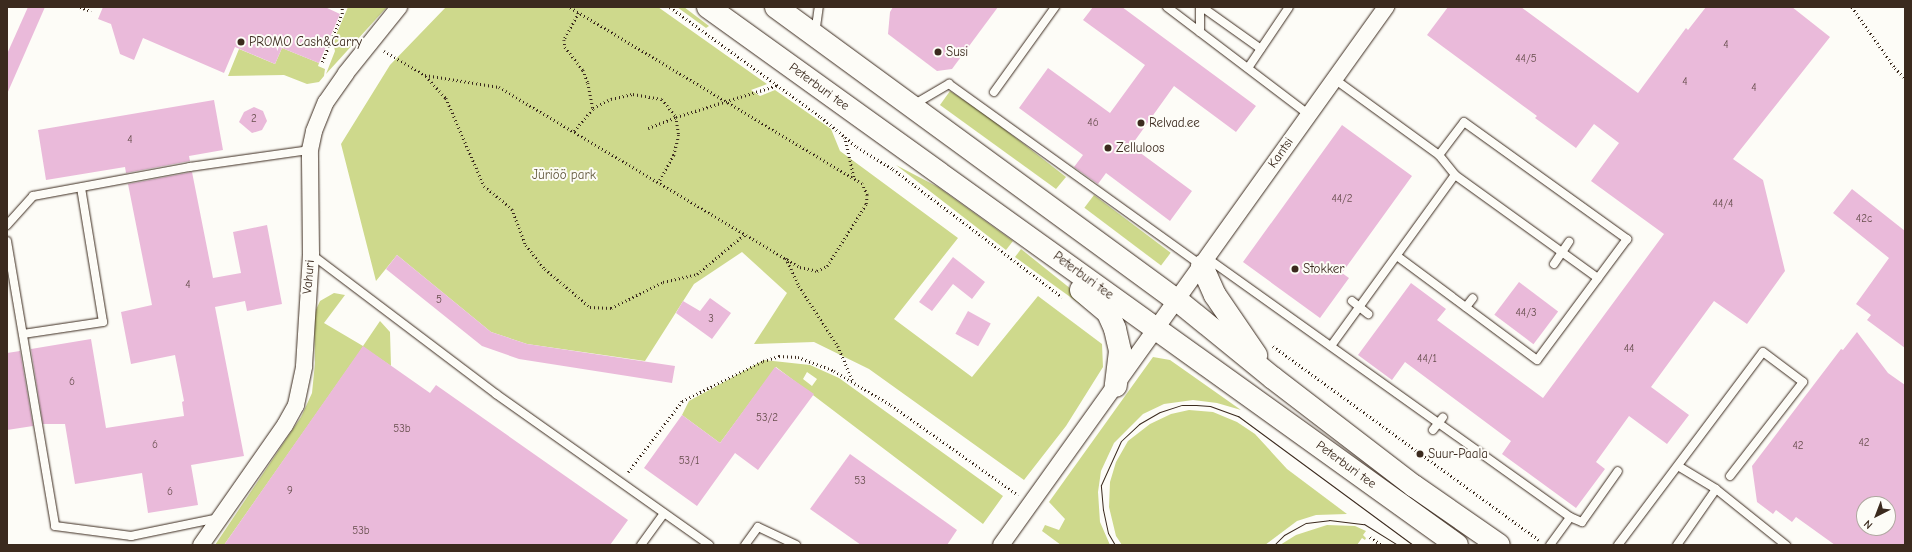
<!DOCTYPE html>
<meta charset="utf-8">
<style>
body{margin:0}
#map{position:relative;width:1912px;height:552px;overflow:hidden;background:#fdfcf7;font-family:"Comic Neue",sans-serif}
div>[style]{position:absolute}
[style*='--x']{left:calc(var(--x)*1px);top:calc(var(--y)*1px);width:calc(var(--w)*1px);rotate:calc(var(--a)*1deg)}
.green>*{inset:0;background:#ced98c;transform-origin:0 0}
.building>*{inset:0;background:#eabada;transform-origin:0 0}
.path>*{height:2.5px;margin-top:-1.25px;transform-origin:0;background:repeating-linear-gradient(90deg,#3b2a1e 0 1px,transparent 0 4px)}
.roads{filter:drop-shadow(0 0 1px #3b2a1e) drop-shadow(0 0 1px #3b2a1e)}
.service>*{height:8px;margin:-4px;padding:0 4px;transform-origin:4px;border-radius:4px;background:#fdfcf7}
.minor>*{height:16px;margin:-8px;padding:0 8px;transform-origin:8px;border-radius:8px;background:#fdfcf7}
.trunk>*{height:22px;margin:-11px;padding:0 11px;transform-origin:11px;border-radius:11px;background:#fdfcf7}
.tram>*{height:1px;margin:-0.5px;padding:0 0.5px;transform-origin:0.5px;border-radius:0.5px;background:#3b2a1e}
.dots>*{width:11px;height:11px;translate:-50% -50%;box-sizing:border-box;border:2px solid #fdfcf7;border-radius:50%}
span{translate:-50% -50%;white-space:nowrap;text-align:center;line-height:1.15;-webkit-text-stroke:4px #fdfcf7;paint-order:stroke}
.number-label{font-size:11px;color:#674e4d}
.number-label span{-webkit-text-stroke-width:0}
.poi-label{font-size:13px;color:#3b2a1e}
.left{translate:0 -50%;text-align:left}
.street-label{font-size:13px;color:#3b2a1e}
.park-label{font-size:13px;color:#60563a}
.frame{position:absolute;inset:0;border:8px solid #3b2a1e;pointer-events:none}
.north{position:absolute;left:1856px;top:496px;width:40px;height:40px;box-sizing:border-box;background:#fdfcf7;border:1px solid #afa8a0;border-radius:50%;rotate:222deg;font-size:11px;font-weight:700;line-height:16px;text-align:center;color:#3b2a1e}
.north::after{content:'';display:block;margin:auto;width:14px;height:18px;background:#3b2a1e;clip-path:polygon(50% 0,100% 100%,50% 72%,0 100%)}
</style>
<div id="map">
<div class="green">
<i style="clip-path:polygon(348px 7px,387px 7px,326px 74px,335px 51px,333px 42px)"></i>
<i style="clip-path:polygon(446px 7px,658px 7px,767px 84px,751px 90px,760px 96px,775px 90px,831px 129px,840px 151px,958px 238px,894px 319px,972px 377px,1038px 296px,1102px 344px,1103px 367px,1066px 426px,1024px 480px,869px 369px,814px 342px,754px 344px,787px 293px,742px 252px,694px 284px,645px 361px,527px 344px,491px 332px,397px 255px,376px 281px,341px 144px,390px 65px)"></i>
<i style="clip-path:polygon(677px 7px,684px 7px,709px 26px,706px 28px)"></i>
<i style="clip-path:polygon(282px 48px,319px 63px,318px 66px,325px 69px,324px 76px,319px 82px,307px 84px,284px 75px,228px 76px,239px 49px,275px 64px)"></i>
<i style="clip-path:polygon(950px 91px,985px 114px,1066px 177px,1056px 189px,940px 105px)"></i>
<i style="clip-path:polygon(896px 165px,938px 187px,1013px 241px,1006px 250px)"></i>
<i style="left:1094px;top:195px;width:96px;height:16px;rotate:37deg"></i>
<i style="clip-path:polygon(1021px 249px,1096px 309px,1084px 307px,1015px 257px)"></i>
<i style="clip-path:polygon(334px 293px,345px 295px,324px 323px,363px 346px,380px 321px,390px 332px,391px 366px,363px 347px,224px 545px,215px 545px,301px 417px,312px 393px,315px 363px,314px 314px,320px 301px)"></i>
<i style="clip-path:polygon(1153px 357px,1170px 360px,1241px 410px,1217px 403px,1193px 400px,1164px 404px,1143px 414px,1114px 443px,1101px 471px,1098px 492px,1100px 522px,1110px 545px,1061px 545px,1042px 531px,1045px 525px,1059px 530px,1065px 519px,1049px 502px)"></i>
<i style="clip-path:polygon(evenodd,764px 360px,810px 365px,839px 378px,1003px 496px,983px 524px,776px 367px,720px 443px,682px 415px,689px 401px,764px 360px,807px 372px,817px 379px,812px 386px,803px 379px,807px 372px)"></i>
<i style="clip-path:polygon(1189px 410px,1213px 412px,1237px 422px,1255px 434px,1287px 469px,1347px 514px,1316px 515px,1297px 521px,1265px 545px,1122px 545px,1116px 536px,1109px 507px,1110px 482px,1116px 462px,1128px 441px,1150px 424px,1171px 414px)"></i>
<i style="clip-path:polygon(1327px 525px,1355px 526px,1366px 531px,1363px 535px,1366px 538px,1365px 540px,1362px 538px,1357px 545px,1280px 545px,1296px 535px)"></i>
</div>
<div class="building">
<i style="clip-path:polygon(28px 7px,45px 7px,7px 94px,7px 54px)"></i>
<i style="clip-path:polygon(103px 7px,325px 7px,340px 14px,319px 63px,282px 48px,275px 64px,235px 47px,224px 73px,143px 38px,134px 60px,120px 54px,111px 24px,98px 19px)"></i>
<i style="clip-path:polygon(893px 7px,998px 7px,952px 69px,937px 71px,888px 34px,890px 12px)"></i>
<i style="clip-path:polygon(1093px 7px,1122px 7px,1256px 106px,1236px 132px,1174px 86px,1131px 146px,1192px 191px,1170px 221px,1106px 173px,1098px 184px,1074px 167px,1083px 155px,1019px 108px,1048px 68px,1110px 113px,1145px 65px,1083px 20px)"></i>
<i style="clip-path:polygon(1448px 7px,1521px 7px,1638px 93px,1686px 28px,1688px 30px,1706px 7px,1792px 7px,1830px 37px,1733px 159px,1763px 180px,1785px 271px,1747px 324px,1714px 301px,1651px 387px,1689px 415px,1667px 444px,1629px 416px,1596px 462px,1605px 469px,1576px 508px,1502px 454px,1511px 441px,1405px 362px,1392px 380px,1358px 355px,1411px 283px,1446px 309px,1437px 320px,1543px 398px,1664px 234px,1591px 181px,1619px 143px,1594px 124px,1576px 148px,1535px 118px,1537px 116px,1427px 35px)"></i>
<i style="clip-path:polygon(214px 100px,223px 150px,189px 156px,190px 161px,126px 173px,125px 167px,46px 180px,38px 130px)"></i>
<i style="clip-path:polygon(254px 107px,263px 111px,267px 121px,262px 130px,252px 133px,239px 122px,244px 112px)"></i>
<i style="clip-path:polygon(1342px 125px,1412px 176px,1342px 273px,1349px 278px,1320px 318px,1243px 262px)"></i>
<i style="clip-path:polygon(192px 172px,213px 278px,241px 273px,233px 232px,267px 225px,282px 304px,247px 311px,245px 301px,215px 307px,244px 456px,191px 465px,198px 505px,148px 513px,142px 473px,75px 484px,65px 424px,43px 424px,31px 349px,91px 339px,106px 428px,184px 416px,182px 402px,184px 401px,175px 355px,131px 364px,121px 312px,152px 305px,128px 184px)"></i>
<i style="clip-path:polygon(1852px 189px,1905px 231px,1905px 348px,1867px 320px,1871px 315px,1856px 304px,1889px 258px,1833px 213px)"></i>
<i style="clip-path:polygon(397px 255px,491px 332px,527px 344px,675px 366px,672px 383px,519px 359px,482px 346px,386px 269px)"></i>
<i style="clip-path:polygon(953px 257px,985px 282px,972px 299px,953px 284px,932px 311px,919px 302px)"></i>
<i style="left:1519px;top:282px;width:49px;height:41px;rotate:37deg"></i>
<i style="clip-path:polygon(710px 298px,731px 313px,712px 339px,676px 313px,683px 301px,700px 311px)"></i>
<i style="left:968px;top:311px;width:26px;height:26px;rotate:29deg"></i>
<i style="clip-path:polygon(evenodd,1857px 332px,1888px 373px,1905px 385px,1905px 545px,1835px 545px,1796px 517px,1792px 522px,1776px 510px,1773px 514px,1757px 502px,1752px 466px,1841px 349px,1843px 350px,1857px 332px,1864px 504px,1888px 504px,1888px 528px,1864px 528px,1864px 504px)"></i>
<i style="clip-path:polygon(363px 346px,430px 393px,436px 385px,628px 520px,610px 545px,224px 545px)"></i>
<i style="clip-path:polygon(20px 351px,33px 426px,7px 430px,7px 353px)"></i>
<i style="clip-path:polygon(775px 367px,814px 394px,758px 470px,735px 453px,697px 506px,644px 468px,682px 415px,720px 443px)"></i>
<i style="clip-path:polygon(850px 454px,957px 530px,947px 545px,861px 545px,810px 509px)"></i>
</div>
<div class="path">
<i style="--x:80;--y:7;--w:12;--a:20"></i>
<i style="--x:670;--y:7;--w:187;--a:36.1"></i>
<i style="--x:821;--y:117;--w:47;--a:39.8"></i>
<i style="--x:857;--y:147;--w:42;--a:31.4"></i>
<i style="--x:893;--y:169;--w:212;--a:37.1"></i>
<i style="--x:1852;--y:7;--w:75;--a:54.8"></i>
<i style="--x:1895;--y:68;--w:14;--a:45"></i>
<i style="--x:579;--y:13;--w:31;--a:119"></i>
<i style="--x:564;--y:40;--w:7;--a:82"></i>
<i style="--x:565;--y:47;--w:29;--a:52"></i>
<i style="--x:583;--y:70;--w:14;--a:69"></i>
<i style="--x:588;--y:83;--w:25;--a:79"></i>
<i style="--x:384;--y:51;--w:48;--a:30.3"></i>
<i style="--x:425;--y:75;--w:75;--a:9.2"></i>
<i style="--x:499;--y:87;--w:351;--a:30.9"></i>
<i style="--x:800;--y:267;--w:17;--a:13"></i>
<i style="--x:817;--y:271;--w:11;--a:-27"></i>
<i style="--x:827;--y:266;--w:73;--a:-57.8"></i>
<i style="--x:866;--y:204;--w:9;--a:-84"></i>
<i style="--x:867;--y:195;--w:12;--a:-114"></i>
<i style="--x:862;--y:184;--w:342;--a:-148.9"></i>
<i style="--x:322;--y:62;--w:52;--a:-67.4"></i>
<i style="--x:342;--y:14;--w:7;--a:-90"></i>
<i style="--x:426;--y:76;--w:30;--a:48"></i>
<i style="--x:446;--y:98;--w:96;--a:66.6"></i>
<i style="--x:484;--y:186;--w:36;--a:39"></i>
<i style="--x:512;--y:209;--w:39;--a:69"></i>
<i style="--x:526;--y:245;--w:31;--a:52"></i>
<i style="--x:545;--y:269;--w:59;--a:40.2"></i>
<i style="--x:590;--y:307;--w:21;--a:3"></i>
<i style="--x:611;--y:308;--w:58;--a:-26.6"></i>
<i style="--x:663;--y:282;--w:35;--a:-13"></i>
<i style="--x:697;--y:274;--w:62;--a:-39.8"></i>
<i style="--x:648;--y:128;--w:30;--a:-21"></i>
<i style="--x:676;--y:117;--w:107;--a:-17.4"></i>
<i style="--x:574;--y:131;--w:30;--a:-50"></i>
<i style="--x:593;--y:108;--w:20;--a:-27"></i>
<i style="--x:611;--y:99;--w:23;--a:-13"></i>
<i style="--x:633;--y:94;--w:29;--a:10"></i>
<i style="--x:662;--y:99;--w:23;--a:52"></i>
<i style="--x:676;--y:117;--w:18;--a:81"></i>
<i style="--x:679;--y:135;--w:21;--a:104"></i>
<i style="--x:674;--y:155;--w:31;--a:119"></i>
<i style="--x:845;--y:137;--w:41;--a:77.3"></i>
<i style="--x:786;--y:258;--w:31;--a:65"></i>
<i style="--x:799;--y:286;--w:72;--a:57"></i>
<i style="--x:838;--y:346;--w:39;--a:67"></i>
<i style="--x:1273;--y:346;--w:329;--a:36.1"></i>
<i style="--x:628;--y:472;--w:89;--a:-52.7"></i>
<i style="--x:682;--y:401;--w:90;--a:-26.3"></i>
<i style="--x:763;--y:361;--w:17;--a:-17"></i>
<i style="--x:779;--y:356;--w:19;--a:3"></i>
<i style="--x:798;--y:357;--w:39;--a:21"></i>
<i style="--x:834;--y:371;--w:66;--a:30.8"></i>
<i style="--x:891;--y:405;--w:156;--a:35.3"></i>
<i style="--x:1370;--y:537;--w:14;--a:34"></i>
</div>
<div class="roads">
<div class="service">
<i style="--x:1167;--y:7;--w:177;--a:37.2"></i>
<i style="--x:1202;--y:7;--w:72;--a:35.4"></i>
<i style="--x:1200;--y:32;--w:25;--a:-90"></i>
<i style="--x:815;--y:34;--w:27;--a:-82"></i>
<i style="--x:1248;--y:68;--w:73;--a:-56.1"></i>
<i style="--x:1333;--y:78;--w:131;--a:36"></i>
<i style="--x:1439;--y:155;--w:26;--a:51"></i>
<i style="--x:994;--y:92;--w:105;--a:-54.3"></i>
<i style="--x:913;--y:105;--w:42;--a:-30.3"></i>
<i style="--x:949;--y:84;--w:310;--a:35.7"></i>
<i style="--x:1439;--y:155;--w:41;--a:-52.9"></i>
<i style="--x:1464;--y:122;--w:201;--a:35.7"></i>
<i style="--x:1627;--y:239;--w:49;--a:126.6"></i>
<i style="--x:7;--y:225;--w:39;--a:-48"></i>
<i style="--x:33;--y:196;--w:160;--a:-10.5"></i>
<i style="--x:190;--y:167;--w:121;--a:-8.1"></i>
<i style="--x:7;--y:241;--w:289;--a:80.4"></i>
<i style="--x:55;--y:526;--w:77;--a:7.5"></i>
<i style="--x:131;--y:536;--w:90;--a:-11.6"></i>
<i style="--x:311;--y:254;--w:232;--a:37.1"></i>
<i style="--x:496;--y:394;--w:261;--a:35.3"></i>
<i style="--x:1207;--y:258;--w:446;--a:35.5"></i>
<i style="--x:1570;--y:517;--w:13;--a:23"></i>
<i style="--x:1582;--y:522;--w:62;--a:-54.8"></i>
<i style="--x:1554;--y:264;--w:27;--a:-56"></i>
<i style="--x:1352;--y:301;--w:21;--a:39"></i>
<i style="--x:1466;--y:307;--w:11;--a:-52"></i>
<i style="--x:23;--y:334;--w:81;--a:-8.5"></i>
<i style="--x:103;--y:322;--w:136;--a:-99.3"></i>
<i style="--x:1331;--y:346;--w:211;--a:-54.1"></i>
<i style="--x:1455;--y:175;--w:176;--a:35.8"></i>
<i style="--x:1598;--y:278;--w:102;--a:126.6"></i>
<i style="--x:1537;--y:360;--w:174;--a:-143.4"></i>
<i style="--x:1433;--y:430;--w:16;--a:-52"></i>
<i style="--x:1678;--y:466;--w:44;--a:31.2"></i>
<i style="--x:1716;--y:489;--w:90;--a:38.7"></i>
<i style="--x:641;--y:545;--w:39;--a:-54"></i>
<i style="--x:745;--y:545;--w:22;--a:-54"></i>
<i style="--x:758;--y:527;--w:42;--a:25.3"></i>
<i style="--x:1550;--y:545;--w:34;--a:-54"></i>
<i style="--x:1618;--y:545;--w:241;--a:-53.1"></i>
<i style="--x:1763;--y:352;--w:50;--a:36.9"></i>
<i style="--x:1803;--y:382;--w:119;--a:127.8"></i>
<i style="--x:1677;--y:545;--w:68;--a:-55.1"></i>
</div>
<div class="minor">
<i style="--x:201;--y:545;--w:146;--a:-55"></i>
<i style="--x:285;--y:425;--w:23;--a:-61"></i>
<i style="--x:296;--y:405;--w:40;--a:-78"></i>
<i style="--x:304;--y:366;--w:112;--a:-86.4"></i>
<i style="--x:311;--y:254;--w:104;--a:-90.6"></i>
<i style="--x:310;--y:150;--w:19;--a:-78"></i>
<i style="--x:314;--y:131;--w:31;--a:-68"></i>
<i style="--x:326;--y:102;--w:35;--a:-55"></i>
<i style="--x:346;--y:73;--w:85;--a:-51.2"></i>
<i style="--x:1001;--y:545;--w:662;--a:-54.41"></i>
</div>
<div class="trunk">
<i style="--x:708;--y:7;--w:922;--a:35.69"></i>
<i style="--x:776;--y:7;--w:497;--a:36.2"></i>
<i style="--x:1177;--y:300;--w:124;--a:39.1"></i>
<i style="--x:1273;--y:378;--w:178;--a:37.5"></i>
<i style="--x:1414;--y:486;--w:103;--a:34.8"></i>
<i style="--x:1202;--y:266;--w:32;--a:66"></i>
<i style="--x:1215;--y:295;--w:73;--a:55.7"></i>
<i style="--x:1081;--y:290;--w:35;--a:40"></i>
<i style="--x:1108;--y:313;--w:17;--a:66"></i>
<i style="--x:1115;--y:329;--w:23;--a:77"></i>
<i style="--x:1120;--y:351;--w:35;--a:97"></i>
</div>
</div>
<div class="tram">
<i style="--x:1115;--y:545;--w:14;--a:-120"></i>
<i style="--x:1108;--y:533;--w:24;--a:-102"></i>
<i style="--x:1103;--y:510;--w:25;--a:-95"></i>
<i style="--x:1101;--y:485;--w:48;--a:-65.6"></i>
<i style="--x:1121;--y:441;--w:25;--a:-43"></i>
<i style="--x:1139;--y:424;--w:24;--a:-30"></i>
<i style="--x:1160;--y:412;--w:23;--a:-18"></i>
<i style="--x:1182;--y:405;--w:14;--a:0"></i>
<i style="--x:1196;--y:405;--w:14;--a:4"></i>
<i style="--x:1210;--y:406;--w:30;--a:20"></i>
<i style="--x:1238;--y:416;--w:217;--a:36.4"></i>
<i style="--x:1274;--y:545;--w:14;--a:-45"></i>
<i style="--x:1284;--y:535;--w:25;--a:-29"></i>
<i style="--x:1306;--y:523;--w:23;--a:-7"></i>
<i style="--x:1329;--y:520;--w:35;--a:7"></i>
<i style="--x:1364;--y:524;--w:40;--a:32"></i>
</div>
<div class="dots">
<i style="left:241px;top:42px;background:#3b2a1e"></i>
<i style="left:938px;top:52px;background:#3b2a1e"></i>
<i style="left:1141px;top:123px;background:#3b2a1e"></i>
<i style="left:1108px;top:148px;background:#3b2a1e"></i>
<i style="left:1295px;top:269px;background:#3b2a1e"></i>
<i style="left:1420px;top:454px;background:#3b2a1e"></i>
</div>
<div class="number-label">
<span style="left:1726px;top:45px">4</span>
<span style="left:1526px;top:59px">44/5</span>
<span style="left:1685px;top:82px">4</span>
<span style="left:1754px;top:88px">4</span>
<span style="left:254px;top:119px">2</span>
<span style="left:1093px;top:123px">46</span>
<span style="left:130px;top:140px">4</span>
<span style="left:1342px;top:199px">44/2</span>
<span style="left:1723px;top:204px">44/4</span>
<span style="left:1864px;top:219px">42c</span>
<span style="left:188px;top:285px">4</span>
<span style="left:439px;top:300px">5</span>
<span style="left:1526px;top:313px">44/3</span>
<span style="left:711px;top:319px">3</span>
<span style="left:1629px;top:349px">44</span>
<span style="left:1427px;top:359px">44/1</span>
<span style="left:72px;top:382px">6</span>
<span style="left:767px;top:418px">53/2</span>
<span style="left:402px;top:429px">53b</span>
<span style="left:1864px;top:443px">42</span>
<span style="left:155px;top:445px">6</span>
<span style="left:1798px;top:446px">42</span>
<span style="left:689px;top:461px">53/1</span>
<span style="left:860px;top:481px">53</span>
<span style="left:290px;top:491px">9</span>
<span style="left:170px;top:492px">6</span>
<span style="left:361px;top:531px">53b</span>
</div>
<div class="poi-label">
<span class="left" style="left:249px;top:42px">PROMO Cash&amp;Carry</span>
<span class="left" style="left:946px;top:52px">Susi</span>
<span class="left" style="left:1149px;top:123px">Relvad.ee</span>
<span class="left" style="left:1116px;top:148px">Zelluloos</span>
<span class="left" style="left:1303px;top:269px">Stokker</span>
<span class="left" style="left:1428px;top:454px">Suur-Paala</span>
</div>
<div class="street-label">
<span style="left:819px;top:87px;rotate:36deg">Peterburi tee</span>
<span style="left:1281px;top:153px;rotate:-55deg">Kantsi</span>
<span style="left:1083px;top:276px;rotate:36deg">Peterburi tee</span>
<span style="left:309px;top:277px;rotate:-85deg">Vahuri</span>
<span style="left:1346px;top:465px;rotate:36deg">Peterburi tee</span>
</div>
<div class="park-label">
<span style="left:564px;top:175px">Jüriöö park</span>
</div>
<div class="frame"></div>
<div class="north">N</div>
</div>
